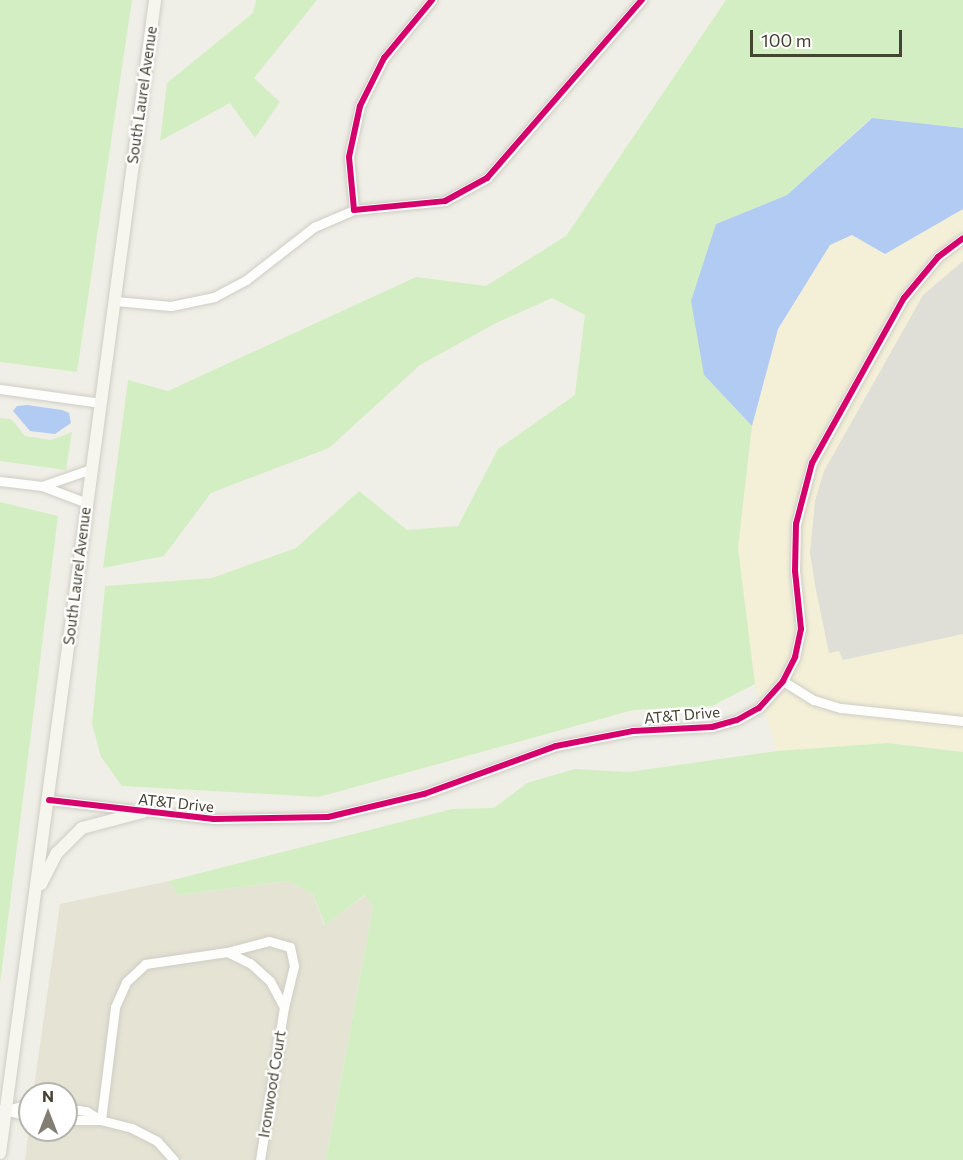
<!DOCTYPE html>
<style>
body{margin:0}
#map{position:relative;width:963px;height:1160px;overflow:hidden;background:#f0efe7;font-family:Commissioner,sans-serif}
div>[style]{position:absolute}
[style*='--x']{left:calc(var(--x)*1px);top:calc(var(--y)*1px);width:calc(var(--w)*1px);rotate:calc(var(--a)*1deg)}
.residential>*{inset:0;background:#e5e3d4}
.commercial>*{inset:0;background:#f4f0d8}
.green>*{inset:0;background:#d4eec4}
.parking>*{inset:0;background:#dfded7}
.water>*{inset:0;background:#b2cbf2}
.roads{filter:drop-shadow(0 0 2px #cecdc5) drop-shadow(0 0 2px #cecdc5)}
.minor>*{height:9px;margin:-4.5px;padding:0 4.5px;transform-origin:4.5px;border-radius:4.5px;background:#fdfdfb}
.secondary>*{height:12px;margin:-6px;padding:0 6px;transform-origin:6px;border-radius:6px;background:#f6f6ee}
.cycleway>*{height:6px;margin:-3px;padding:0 3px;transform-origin:3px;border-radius:3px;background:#d6006c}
span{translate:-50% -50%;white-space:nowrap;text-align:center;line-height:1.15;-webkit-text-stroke:4.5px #fff;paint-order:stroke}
.street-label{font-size:15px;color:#464333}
.north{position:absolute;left:18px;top:1082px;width:60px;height:60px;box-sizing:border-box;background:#fff;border:2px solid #b5b4ad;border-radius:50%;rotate:0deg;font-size:16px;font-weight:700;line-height:24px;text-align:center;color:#464333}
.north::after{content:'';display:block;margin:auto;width:21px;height:27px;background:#827f72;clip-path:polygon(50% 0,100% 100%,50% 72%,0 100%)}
.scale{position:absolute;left:750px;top:30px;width:152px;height:27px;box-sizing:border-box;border:3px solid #464333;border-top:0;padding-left:8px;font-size:18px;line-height:21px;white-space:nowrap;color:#464333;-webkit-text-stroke:4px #fff;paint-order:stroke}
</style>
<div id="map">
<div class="residential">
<i style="clip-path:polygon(169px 881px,178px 895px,288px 881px,313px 894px,324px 925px,366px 895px,373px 907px,326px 1160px,25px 1160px,30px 1119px,30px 1130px,66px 1130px,66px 1094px,33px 1094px,60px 904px)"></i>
</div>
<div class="commercial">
<i style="clip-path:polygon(963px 209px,963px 752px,888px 743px,777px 751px,751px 673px,738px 548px,752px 426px,778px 329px,830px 245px,852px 235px,885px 254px)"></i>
</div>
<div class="green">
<i style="clip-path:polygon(0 0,132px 0,77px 372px,0 362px)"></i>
<i style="clip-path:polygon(256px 0,317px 0,254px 78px,280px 102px,255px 138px,230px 103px,160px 141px,167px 83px,253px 13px)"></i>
<i style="clip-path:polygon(726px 0,963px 0,963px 128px,871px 118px,787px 195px,716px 224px,704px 375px,752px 426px,738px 548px,755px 684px,712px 706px,633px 710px,319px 797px,122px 786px,101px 757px,92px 724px,105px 586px,212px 578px,296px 548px,359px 491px,407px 530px,458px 526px,498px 449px,575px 395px,585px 315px,552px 298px,496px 323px,420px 365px,329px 448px,211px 493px,164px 556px,103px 568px,128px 380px,168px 391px,416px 277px,486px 286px,566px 236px)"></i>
<i style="clip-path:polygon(0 418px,11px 419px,25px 436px,51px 440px,72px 432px,66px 470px,0 461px)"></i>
<i style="clip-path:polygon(0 502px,58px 516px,0 984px)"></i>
<i style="clip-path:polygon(888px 743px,963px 752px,963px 1160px,326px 1160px,373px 907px,365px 895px,325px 925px,313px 894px,288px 881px,178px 895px,169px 881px,452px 809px,494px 808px,527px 783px,575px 769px,628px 772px,777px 751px)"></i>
</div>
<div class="parking">
<i style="clip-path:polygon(963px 261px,963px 634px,843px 660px,839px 651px,829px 653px,815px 585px,810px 553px,815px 501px,824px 471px,923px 295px)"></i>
</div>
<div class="water">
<i style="clip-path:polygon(872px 118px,963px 128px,963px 209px,885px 254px,852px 235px,830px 245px,778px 329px,752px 426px,704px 375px,691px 301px,716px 224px,787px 195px)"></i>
<i style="clip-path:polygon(27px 405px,62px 410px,69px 413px,71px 423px,55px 434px,30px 431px,13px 411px,17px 406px)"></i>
</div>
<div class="roads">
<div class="minor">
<i style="--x:432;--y:0;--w:75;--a:129.6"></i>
<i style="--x:384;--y:58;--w:54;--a:116.6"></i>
<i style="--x:360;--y:106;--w:52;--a:102.2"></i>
<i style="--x:349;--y:157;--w:53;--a:84.6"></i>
<i style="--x:354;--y:210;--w:91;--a:-5.6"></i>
<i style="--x:445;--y:201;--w:48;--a:-28.7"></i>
<i style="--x:487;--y:178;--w:236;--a:-49"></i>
<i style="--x:115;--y:301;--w:56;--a:5.1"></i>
<i style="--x:171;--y:306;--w:44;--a:-11.8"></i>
<i style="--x:214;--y:297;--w:36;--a:-28"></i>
<i style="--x:246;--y:280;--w:86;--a:-37.9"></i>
<i style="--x:314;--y:227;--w:43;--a:-23"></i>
<i style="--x:0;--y:389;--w:102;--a:7.9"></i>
<i style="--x:0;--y:481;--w:42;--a:6.8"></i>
<i style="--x:87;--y:503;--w:48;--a:-159.3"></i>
<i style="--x:42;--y:486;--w:52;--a:-19.1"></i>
<i style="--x:783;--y:681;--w:36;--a:32"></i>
<i style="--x:814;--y:700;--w:28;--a:17"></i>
<i style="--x:841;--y:708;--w:123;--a:6.1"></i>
<i style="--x:49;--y:800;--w:166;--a:6.6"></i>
<i style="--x:214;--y:819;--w:114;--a:-1"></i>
<i style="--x:328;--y:817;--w:99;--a:-13.5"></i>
<i style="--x:424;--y:794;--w:140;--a:-20"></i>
<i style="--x:556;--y:746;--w:78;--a:-11"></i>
<i style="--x:633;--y:731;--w:79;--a:-2.9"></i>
<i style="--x:712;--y:727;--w:26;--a:-16"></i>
<i style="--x:737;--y:720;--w:25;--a:-29"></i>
<i style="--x:759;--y:708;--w:36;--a:-48"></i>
<i style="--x:783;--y:681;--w:27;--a:-63"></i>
<i style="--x:795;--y:657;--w:29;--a:-78"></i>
<i style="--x:801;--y:629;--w:58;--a:-95.9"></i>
<i style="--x:795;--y:571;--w:47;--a:-88.8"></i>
<i style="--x:796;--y:524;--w:63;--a:-75.3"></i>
<i style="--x:812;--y:463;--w:189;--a:-60.9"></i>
<i style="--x:904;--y:298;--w:53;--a:-50.3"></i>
<i style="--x:938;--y:257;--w:31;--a:-37"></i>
<i style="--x:227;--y:952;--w:43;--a:-14.7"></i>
<i style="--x:269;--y:941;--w:22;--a:16"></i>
<i style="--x:290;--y:947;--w:19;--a:78"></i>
<i style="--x:294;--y:966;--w:42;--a:103.7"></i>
<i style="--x:66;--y:1108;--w:20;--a:9"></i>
<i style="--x:86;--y:1111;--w:17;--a:31"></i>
<i style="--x:101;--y:1120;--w:35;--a:180"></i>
<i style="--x:1;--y:1109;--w:30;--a:15"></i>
<i style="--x:6;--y:1110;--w:25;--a:-14"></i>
<i style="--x:174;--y:1160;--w:25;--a:-132"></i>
<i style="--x:157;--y:1141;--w:28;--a:-153"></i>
<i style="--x:132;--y:1128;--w:32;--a:-166"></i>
<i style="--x:101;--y:1120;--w:114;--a:-82.9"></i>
<i style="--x:115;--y:1007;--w:27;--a:-66"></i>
<i style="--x:126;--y:982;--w:26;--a:-43"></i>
<i style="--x:145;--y:964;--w:83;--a:-8.3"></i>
<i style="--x:227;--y:952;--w:25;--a:26"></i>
<i style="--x:250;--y:963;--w:27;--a:42"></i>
<i style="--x:270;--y:981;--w:30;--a:62"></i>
<i style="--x:284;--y:1007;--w:155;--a:98.9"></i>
</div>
<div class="secondary">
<i style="--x:41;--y:884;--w:35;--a:-63"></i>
<i style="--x:57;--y:853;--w:35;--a:-45"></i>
<i style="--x:82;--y:828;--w:63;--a:-14.7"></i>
<i style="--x:0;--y:1153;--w:1163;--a:-82.34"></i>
</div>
</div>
<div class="cycleway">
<i style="--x:432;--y:0;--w:75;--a:129.6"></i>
<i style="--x:384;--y:58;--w:54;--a:116.6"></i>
<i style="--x:360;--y:106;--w:52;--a:102.2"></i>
<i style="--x:349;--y:157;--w:53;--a:84.6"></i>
<i style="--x:354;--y:210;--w:91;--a:-5.6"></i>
<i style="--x:445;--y:201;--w:48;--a:-28.7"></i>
<i style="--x:487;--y:178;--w:236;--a:-49"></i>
<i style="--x:49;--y:800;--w:166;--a:6.6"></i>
<i style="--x:214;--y:819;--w:114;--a:-1"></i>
<i style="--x:328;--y:817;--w:99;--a:-13.5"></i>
<i style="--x:424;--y:794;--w:140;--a:-20"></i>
<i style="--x:556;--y:746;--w:78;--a:-11"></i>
<i style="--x:633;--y:731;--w:79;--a:-2.9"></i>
<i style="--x:712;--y:727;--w:26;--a:-16"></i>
<i style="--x:737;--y:720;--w:25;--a:-29"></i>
<i style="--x:759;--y:708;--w:36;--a:-48"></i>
<i style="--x:783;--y:681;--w:27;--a:-63"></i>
<i style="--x:795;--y:657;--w:29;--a:-78"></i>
<i style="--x:801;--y:629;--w:58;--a:-95.9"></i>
<i style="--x:795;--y:571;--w:47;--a:-88.8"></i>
<i style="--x:796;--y:524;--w:63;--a:-75.3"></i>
<i style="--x:812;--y:463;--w:189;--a:-60.9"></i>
<i style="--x:904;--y:298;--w:53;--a:-50.3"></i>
<i style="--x:938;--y:257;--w:31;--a:-37"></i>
</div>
<div class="street-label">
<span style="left:142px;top:95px;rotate:-82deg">South Laurel Avenue</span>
<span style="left:77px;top:576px;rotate:-83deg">South Laurel Avenue</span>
<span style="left:682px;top:715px;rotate:-5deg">AT&amp;T Drive</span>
<span style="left:176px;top:803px;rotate:6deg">AT&amp;T Drive</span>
<span style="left:272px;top:1084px;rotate:-81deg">Ironwood Court</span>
</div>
<div class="north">N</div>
<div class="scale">100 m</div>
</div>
